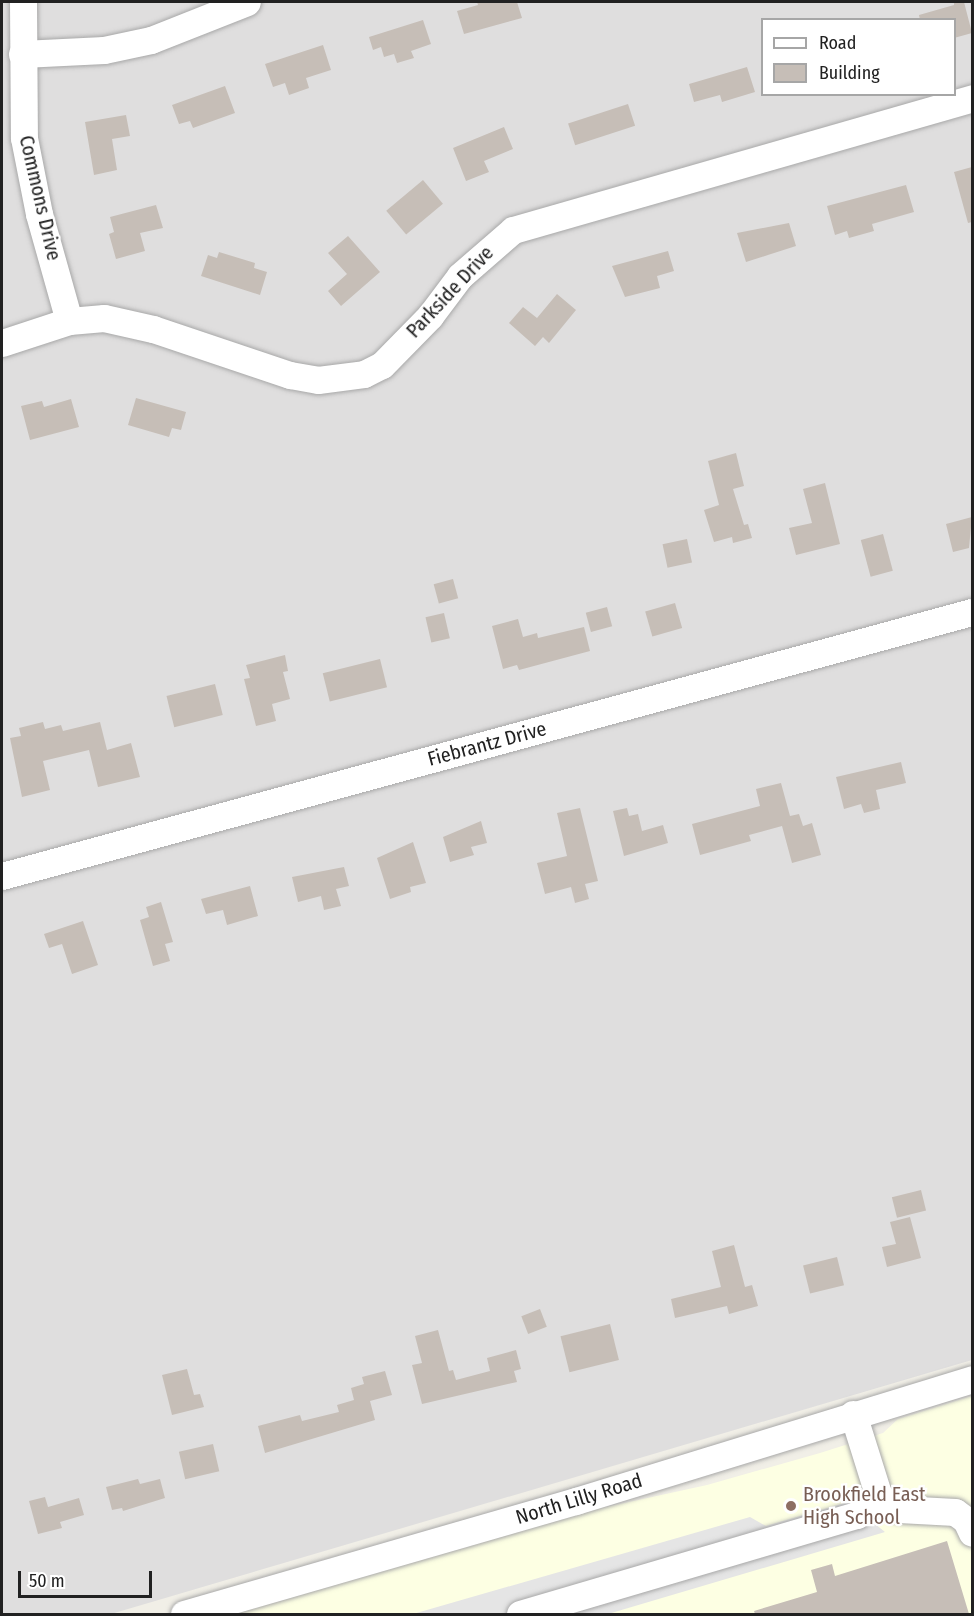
<!DOCTYPE html>
<style>
body{margin:0}
#map{position:relative;width:974px;height:1616px;overflow:hidden;background:#f1efe7;font-family:"Fira Sans Condensed",sans-serif}
div>[style]{position:absolute}
[style*='--x']{left:calc(var(--x)*1px);top:calc(var(--y)*1px);width:calc(var(--w)*1px);rotate:calc(var(--a)*1deg)}
.residential>*{inset:0;background:#dfdede}
.education>*{inset:0;background:#fdffe3}
.parking>*{inset:0;background:#e5e5e5}
.building>*{inset:0;background:#c6beb7;transform-origin:0 0}
.roads{filter:drop-shadow(0 0 2px #a8a8a8) drop-shadow(0 0 2px #a8a8a8)}
.minor>*{height:27px;margin:-13.5px;padding:0 13.5px;transform-origin:13.5px;border-radius:13.5px;background:#fff}
.dots>*{width:16px;height:16px;translate:-50% -50%;box-sizing:border-box;border:3px solid #fff;border-radius:50%}
span{translate:-50% -50%;white-space:nowrap;text-align:center;line-height:1.15;-webkit-text-stroke:4.5px #fff;paint-order:stroke}
.street-label{font-size:20px;color:#212121}
.education-label{font-size:20px;color:#785e54}
.left{translate:0 -50%;text-align:left}
.frame{position:absolute;inset:0;border:3px solid #212121;pointer-events:none}
.legend{position:absolute;left:761px;top:18px;width:195px;height:78px;box-sizing:border-box;background:#fff;border:2px solid #a6a6a6;margin:0;padding:8px 10px;list-style:none;font-size:18px;color:#212121}
.legend li{display:flex;align-items:center;gap:12px;height:30px}
.legend b{width:30px;border:2px solid #a6a6a6}
.scale{position:absolute;left:18px;top:1571px;width:134px;height:27px;box-sizing:border-box;border:3px solid #212121;border-top:0;padding-left:8px;font-size:18px;line-height:21px;white-space:nowrap;color:#212121;-webkit-text-stroke:4px #fff;paint-order:stroke}
</style>
<div id="map">
<div class="residential">
<i style="clip-path:polygon(evenodd,2px 2px,972px 2px,972px 1360px,111px 1614px,2px 1614px,2px 2px,762px 20px,954px 20px,954px 94px,762px 94px,762px 20px)"></i>
</div>
<div class="education">
<i style="clip-path:polygon(972px 1396px,972px 1614px,228px 1614px,574px 1514px,707px 1485px,820px 1453px,883px 1433px,898px 1419px)"></i>
</div>
<div class="parking">
<i style="clip-path:polygon(848px 1502px,885px 1532px,608px 1614px,413px 1614px,750px 1517px,766px 1526px)"></i>
</div>
<div class="building">
<i style="clip-path:polygon(477px 2px,517px 2px,522px 18px,464px 34px,457px 11px,478px 5px)"></i>
<i style="clip-path:polygon(954px 2px,964px 2px,972px 33px,954px 38px,954px 20px,920px 20px,919px 15px,954px 5px)"></i>
<i style="clip-path:polygon(423px 20px,431px 44px,411px 51px,414px 58px,397px 63px,394px 54px,384px 57px,381px 47px,373px 50px,369px 37px)"></i>
<i style="clip-path:polygon(323px 45px,331px 70px,306px 78px,309px 88px,289px 95px,285px 83px,273px 87px,265px 64px)"></i>
<i style="clip-path:polygon(747px 67px,755px 92px,722px 102px,720px 95px,694px 102px,689px 84px)"></i>
<i style="clip-path:polygon(225px 86px,235px 113px,193px 128px,190px 121px,179px 124px,172px 105px)"></i>
<i style="left:628px;top:104px;width:23px;height:63px;rotate:72deg"></i>
<i style="clip-path:polygon(126px 115px,130px 136px,112px 139px,117px 170px,94px 175px,85px 122px)"></i>
<i style="clip-path:polygon(504px 127px,513px 149px,484px 161px,489px 172px,466px 181px,453px 148px)"></i>
<i style="clip-path:polygon(972px 167px,972px 222px,968px 223px,954px 172px)"></i>
<i style="left:423px;top:180px;width:31px;height:48px;rotate:50deg"></i>
<i style="clip-path:polygon(906px 185px,914px 212px,872px 224px,874px 231px,849px 238px,847px 231px,835px 235px,827px 206px)"></i>
<i style="clip-path:polygon(156px 205px,163px 228px,140px 233px,145px 251px,116px 259px,109px 234px,114px 232px,110px 217px)"></i>
<i style="clip-path:polygon(789px 223px,796px 246px,746px 262px,737px 233px)"></i>
<i style="clip-path:polygon(348px 236px,380px 272px,341px 306px,328px 291px,347px 274px,328px 253px)"></i>
<i style="clip-path:polygon(668px 251px,674px 271px,657px 276px,660px 288px,625px 297px,612px 266px)"></i>
<i style="clip-path:polygon(219px 252px,255px 263px,254px 268px,267px 272px,260px 295px,201px 276px,208px 255px,217px 258px)"></i>
<i style="clip-path:polygon(557px 294px,576px 310px,549px 343px,543px 337px,535px 346px,509px 323px,523px 307px,537px 318px)"></i>
<i style="clip-path:polygon(136px 398px,186px 412px,181px 430px,172px 428px,169px 437px,128px 425px)"></i>
<i style="clip-path:polygon(71px 399px,79px 427px,30px 440px,21px 406px,42px 401px,44px 407px)"></i>
<i style="clip-path:polygon(736px 453px,744px 486px,733px 489px,744px 525px,748px 524px,752px 538px,733px 543px,732px 537px,714px 542px,704px 510px,719px 505px,708px 461px)"></i>
<i style="clip-path:polygon(825px 483px,840px 544px,796px 555px,789px 528px,812px 523px,803px 489px)"></i>
<i style="clip-path:polygon(972px 517px,969px 548px,953px 552px,946px 524px)"></i>
<i style="left:883px;top:534px;width:38px;height:23px;rotate:75deg"></i>
<i style="left:687px;top:539px;width:24px;height:25px;rotate:78deg"></i>
<i style="left:453px;top:579px;width:20px;height:20px;rotate:75deg"></i>
<i style="left:675px;top:603px;width:26px;height:31px;rotate:74deg"></i>
<i style="left:607px;top:607px;width:20px;height:22px;rotate:75deg"></i>
<i style="left:444px;top:613px;width:26px;height:19px;rotate:77deg"></i>
<i style="clip-path:polygon(518px 619px,523px 637px,537px 633px,538px 638px,584px 627px,590px 651px,519px 670px,517px 665px,503px 669px,492px 626px)"></i>
<i style="clip-path:polygon(285px 655px,288px 671px,283px 672px,290px 699px,272px 704px,276px 721px,256px 726px,244px 679px,250px 678px,246px 665px)"></i>
<i style="left:380px;top:659px;width:29px;height:59px;rotate:76deg"></i>
<i style="left:215px;top:684px;width:32px;height:50px;rotate:76deg"></i>
<i style="clip-path:polygon(43px 722px,45px 729px,61px 725px,63px 731px,100px 722px,107px 750px,131px 743px,140px 777px,98px 787px,89px 750px,43px 761px,50px 790px,22px 797px,10px 738px,21px 736px,19px 728px)"></i>
<i style="clip-path:polygon(901px 762px,906px 783px,876px 790px,880px 809px,864px 813px,861px 804px,844px 809px,836px 777px)"></i>
<i style="clip-path:polygon(781px 783px,790px 816px,799px 814px,803px 826px,812px 823px,821px 855px,792px 863px,782px 826px,749px 835px,751px 841px,700px 855px,692px 824px,760px 806px,756px 789px)"></i>
<i style="clip-path:polygon(580px 808px,598px 881px,585px 884px,589px 899px,575px 903px,571px 887px,545px 894px,537px 863px,567px 856px,557px 813px)"></i>
<i style="clip-path:polygon(627px 808px,629px 816px,638px 814px,642px 831px,663px 825px,668px 843px,624px 856px,613px 811px)"></i>
<i style="clip-path:polygon(481px 821px,487px 843px,471px 847px,474px 855px,450px 862px,443px 837px)"></i>
<i style="clip-path:polygon(413px 842px,426px 883px,410px 887px,411px 892px,390px 899px,377px 858px)"></i>
<i style="clip-path:polygon(344px 867px,349px 886px,336px 889px,341px 906px,324px 910px,321px 896px,298px 902px,292px 877px)"></i>
<i style="clip-path:polygon(250px 886px,258px 916px,227px 925px,223px 910px,206px 914px,201px 899px)"></i>
<i style="clip-path:polygon(161px 902px,173px 942px,165px 944px,170px 961px,153px 966px,140px 920px,149px 917px,146px 907px)"></i>
<i style="clip-path:polygon(83px 921px,98px 965px,72px 974px,62px 944px,49px 948px,44px 934px)"></i>
<i style="left:921px;top:1190px;width:21px;height:30px;rotate:76deg"></i>
<i style="clip-path:polygon(910px 1217px,921px 1258px,887px 1267px,882px 1247px,896px 1244px,890px 1222px)"></i>
<i style="clip-path:polygon(734px 1245px,745px 1287px,752px 1285px,758px 1306px,729px 1314px,727px 1306px,675px 1318px,671px 1299px,721px 1287px,712px 1251px)"></i>
<i style="left:837px;top:1257px;width:29px;height:35px;rotate:76deg"></i>
<i style="left:540px;top:1309px;width:19px;height:20px;rotate:69deg"></i>
<i style="left:610px;top:1324px;width:37px;height:51px;rotate:76deg"></i>
<i style="clip-path:polygon(438px 1330px,449px 1371px,453px 1370px,456px 1380px,490px 1371px,487px 1358px,516px 1350px,521px 1369px,514px 1371px,517px 1382px,422px 1404px,412px 1365px,422px 1363px,415px 1336px)"></i>
<i style="clip-path:polygon(187px 1369px,194px 1395px,200px 1394px,204px 1407px,172px 1415px,162px 1375px)"></i>
<i style="clip-path:polygon(385px 1371px,392px 1395px,370px 1401px,375px 1420px,265px 1453px,258px 1426px,300px 1415px,302px 1421px,339px 1412px,337px 1405px,354px 1400px,351px 1388px,364px 1384px,362px 1377px)"></i>
<i style="left:213px;top:1444px;width:28px;height:35px;rotate:77deg"></i>
<i style="clip-path:polygon(138px 1479px,140px 1484px,160px 1479px,165px 1498px,123px 1511px,122px 1508px,112px 1510px,106px 1487px)"></i>
<i style="clip-path:polygon(45px 1497px,48px 1507px,79px 1498px,84px 1515px,60px 1522px,62px 1528px,38px 1534px,29px 1501px)"></i>
<i style="clip-path:polygon(947px 1541px,969px 1614px,755px 1614px,754px 1611px,817px 1592px,811px 1570px,832px 1564px,835px 1576px)"></i>
</div>
<div class="roads">
<div class="minor">
<i style="--x:23;--y:2;--w:136;--a:89.6"></i>
<i style="--x:24;--y:138;--w:77;--a:78.8"></i>
<i style="--x:39;--y:214;--w:111;--a:74.3"></i>
<i style="--x:22;--y:54;--w:82;--a:-2.8"></i>
<i style="--x:104;--y:50;--w:48;--a:-12"></i>
<i style="--x:151;--y:40;--w:103;--a:-21.6"></i>
<i style="--x:2;--y:343;--w:71;--a:-18.2"></i>
<i style="--x:69;--y:321;--w:35;--a:-5"></i>
<i style="--x:104;--y:318;--w:50;--a:12.7"></i>
<i style="--x:153;--y:329;--w:145;--a:18.6"></i>
<i style="--x:290;--y:375;--w:28;--a:10"></i>
<i style="--x:318;--y:380;--w:46;--a:-7.4"></i>
<i style="--x:364;--y:374;--w:20;--a:-27"></i>
<i style="--x:382;--y:365;--w:69;--a:-45.6"></i>
<i style="--x:430;--y:316;--w:50;--a:-53.1"></i>
<i style="--x:460;--y:276;--w:70;--a:-41"></i>
<i style="--x:513;--y:230;--w:478;--a:-16"></i>
<i style="--x:2;--y:876;--w:1005;--a:-15.23"></i>
<i style="--x:853;--y:1414;--w:84;--a:72.6"></i>
<i style="--x:878;--y:1494;--w:13;--a:51"></i>
<i style="--x:886;--y:1504;--w:14;--a:21"></i>
<i style="--x:899;--y:1509;--w:56;--a:3.1"></i>
<i style="--x:955;--y:1512;--w:14;--a:36"></i>
<i style="--x:966;--y:1520;--w:14;--a:65"></i>
<i style="--x:184;--y:1614;--w:408;--a:-16.1"></i>
<i style="--x:576;--y:1501;--w:414;--a:-17.1"></i>
<i style="--x:520;--y:1614;--w:351;--a:-16.4"></i>
<i style="--x:857;--y:1515;--w:30;--a:-45"></i>
</div>
</div>
<div class="dots">
<i style="left:791px;top:1506px;background:#8d6e63"></i>
</div>
<div class="street-label">
<span style="left:40px;top:198px;rotate:77deg">Commons Drive</span>
<span style="left:450px;top:292px;rotate:-47deg">Parkside Drive</span>
<span style="left:487px;top:744px;rotate:-15deg">Fiebrantz Drive</span>
<span style="left:579px;top:1499px;rotate:-17deg">North Lilly Road</span>
</div>
<div class="education-label">
<span class="left" style="left:803px;top:1506px">Brookfield East<br>High School</span>
</div>
<div class="frame"></div>
<ul class="legend">
<li><b style="height:8px;background:#fff"></b>Road</li>
<li><b style="height:16px;background:#c6beb7"></b>Building</li>
</ul>
<div class="scale">50 m</div>
</div>
